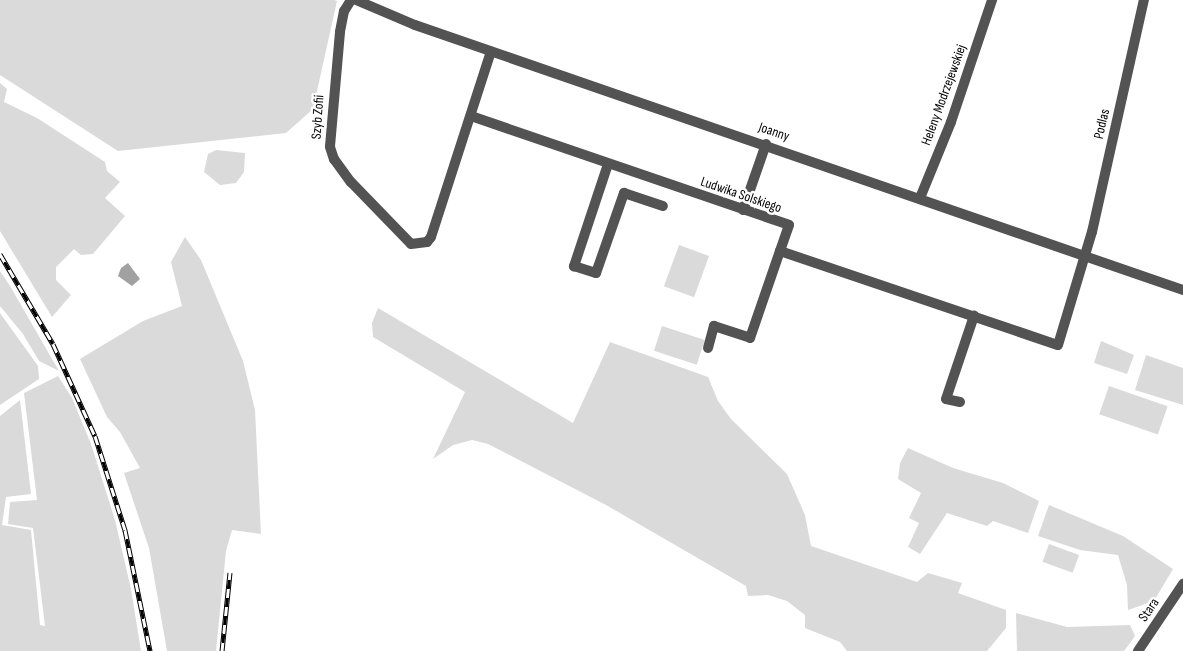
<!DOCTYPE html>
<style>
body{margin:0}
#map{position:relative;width:1183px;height:651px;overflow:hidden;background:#fff;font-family:"Sofia Sans Condensed",sans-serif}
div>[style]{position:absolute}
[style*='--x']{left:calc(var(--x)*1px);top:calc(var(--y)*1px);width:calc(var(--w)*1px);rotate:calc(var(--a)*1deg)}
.green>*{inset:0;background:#dadada;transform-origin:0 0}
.water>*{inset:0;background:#a1a1a1}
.minor>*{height:10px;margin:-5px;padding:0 5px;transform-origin:5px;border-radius:5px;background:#535353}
.tertiary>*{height:10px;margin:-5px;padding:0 5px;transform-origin:5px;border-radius:5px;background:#535353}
.rail>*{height:5px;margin-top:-2.5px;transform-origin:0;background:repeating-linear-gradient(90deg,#fff 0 9px,#000 0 18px);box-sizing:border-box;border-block:1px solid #000}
span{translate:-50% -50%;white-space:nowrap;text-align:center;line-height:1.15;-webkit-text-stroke:5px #fff;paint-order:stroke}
.street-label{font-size:14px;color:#000}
</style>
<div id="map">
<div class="green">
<i style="clip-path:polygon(0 0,334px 0,337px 1px,313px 109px,286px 133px,118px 151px,0 75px)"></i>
<i style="clip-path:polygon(0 83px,7px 89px,4px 102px,37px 118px,105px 162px,107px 171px,120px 182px,105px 198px,125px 216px,93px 254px,81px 255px,74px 249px,56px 267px,56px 280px,71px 295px,52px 317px,0 231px)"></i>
<i style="clip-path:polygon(216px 150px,245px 153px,244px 172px,236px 183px,220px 185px,204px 172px,208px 154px)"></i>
<i style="clip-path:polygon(185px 237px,201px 260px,243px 361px,255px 410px,261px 534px,232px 530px,226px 551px,216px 651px,167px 651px,149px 548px,124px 473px,140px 468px,120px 432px,107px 417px,80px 359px,143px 321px,182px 306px,171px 262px)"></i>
<i style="left:679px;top:245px;width:32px;height:44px;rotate:20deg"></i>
<i style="clip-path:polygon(0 271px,10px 286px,59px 371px,39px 361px,23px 334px,0 306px)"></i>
<i style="clip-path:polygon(378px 308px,573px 423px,610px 342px,708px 377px,718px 401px,731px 419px,787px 474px,805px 515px,811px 546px,917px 582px,928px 573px,962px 583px,958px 593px,1006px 610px,1006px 628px,987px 651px,847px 651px,840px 642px,805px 628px,805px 615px,787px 601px,768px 595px,748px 596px,746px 586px,606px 505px,488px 444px,472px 440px,453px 445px,433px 459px,465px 392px,373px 337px,372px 323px)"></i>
<i style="clip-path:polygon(0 313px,38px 366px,39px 379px,0 405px)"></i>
<i style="left:662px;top:326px;width:45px;height:26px;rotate:18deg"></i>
<i style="clip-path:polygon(1101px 341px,1134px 355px,1127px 374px,1094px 363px)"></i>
<i style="clip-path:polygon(1146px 355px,1183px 368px,1183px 405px,1135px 390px)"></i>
<i style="clip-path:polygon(58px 376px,72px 398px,91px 444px,115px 520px,131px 589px,141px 651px,0 651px,0 416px,20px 400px,31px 494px,6px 497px,2px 525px,31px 530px,40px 625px,45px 626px,33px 528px,8px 524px,10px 502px,37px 500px,24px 393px)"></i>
<i style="left:1109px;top:386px;width:62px;height:30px;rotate:19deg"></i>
<i style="clip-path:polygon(908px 448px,953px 468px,1003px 483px,1039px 501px,1028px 533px,993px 521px,987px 526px,947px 513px,920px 554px,908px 547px,919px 523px,909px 518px,921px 493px,898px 479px,900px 463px)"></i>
<i style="clip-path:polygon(1049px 505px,1123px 536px,1173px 569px,1154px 601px,1128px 610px,1127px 585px,1118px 555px,1080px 550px,1038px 536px)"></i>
<i style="left:1049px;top:544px;width:32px;height:19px;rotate:20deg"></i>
<i style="clip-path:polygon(1016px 613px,1067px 627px,1130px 625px,1135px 636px,1124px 651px,1017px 651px)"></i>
</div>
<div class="water">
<i style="clip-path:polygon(128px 263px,140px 279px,132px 286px,118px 276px,121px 268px)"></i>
</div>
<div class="minor">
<i style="--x:351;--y:0;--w:13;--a:122"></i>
<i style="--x:344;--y:11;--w:21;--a:101"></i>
<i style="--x:340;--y:32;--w:115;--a:95"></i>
<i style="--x:330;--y:147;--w:13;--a:72"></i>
<i style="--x:334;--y:159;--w:29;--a:54"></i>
<i style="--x:351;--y:182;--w:86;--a:45.9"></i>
<i style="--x:411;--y:244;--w:16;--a:-7"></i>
<i style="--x:427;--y:242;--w:6;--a:-51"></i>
<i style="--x:431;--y:237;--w:195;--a:-72.1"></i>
<i style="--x:471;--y:116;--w:336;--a:18.9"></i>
<i style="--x:789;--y:225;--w:28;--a:109"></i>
<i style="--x:780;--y:251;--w:293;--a:18.7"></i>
<i style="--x:1058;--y:345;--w:118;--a:-73.3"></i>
<i style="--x:1092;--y:232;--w:238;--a:-77.4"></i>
<i style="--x:608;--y:164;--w:108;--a:108.4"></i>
<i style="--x:574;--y:266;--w:23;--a:18"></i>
<i style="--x:596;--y:273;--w:85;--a:-70.7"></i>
<i style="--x:624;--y:193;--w:41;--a:18.4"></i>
<i style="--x:920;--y:198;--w:82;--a:-67.8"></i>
<i style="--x:951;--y:122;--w:129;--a:-71.4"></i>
<i style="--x:743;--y:210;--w:70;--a:-70.8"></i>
<i style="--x:708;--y:348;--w:23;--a:-75"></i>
<i style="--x:714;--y:326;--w:38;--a:18"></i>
<i style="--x:750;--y:338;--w:92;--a:-71"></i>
<i style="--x:960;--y:402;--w:14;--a:-168"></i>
<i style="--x:946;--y:399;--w:88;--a:-71.4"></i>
<i style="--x:1138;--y:651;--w:81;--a:-56.1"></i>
</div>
<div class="tertiary">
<i style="--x:356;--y:0;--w:64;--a:23"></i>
<i style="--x:415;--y:25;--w:812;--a:19.04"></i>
</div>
<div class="rail">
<i style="--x:0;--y:254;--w:104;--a:59.5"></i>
<i style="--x:53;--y:344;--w:101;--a:65.5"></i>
<i style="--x:95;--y:436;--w:99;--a:72.3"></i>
<i style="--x:125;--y:530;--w:124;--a:78.3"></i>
<i style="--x:222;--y:651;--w:79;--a:-84.2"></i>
</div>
<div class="street-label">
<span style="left:944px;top:95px;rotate:-70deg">Heleny Modrzejewskiej</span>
<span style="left:318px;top:117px;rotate:-86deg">Szyb Zofii</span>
<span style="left:1102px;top:124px;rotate:-77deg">Podlas</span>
<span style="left:774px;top:132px;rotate:19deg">Joanny</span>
<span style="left:741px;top:195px;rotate:19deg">Ludwika Solskiego</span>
<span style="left:1149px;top:610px;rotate:-56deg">Stara</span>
</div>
</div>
